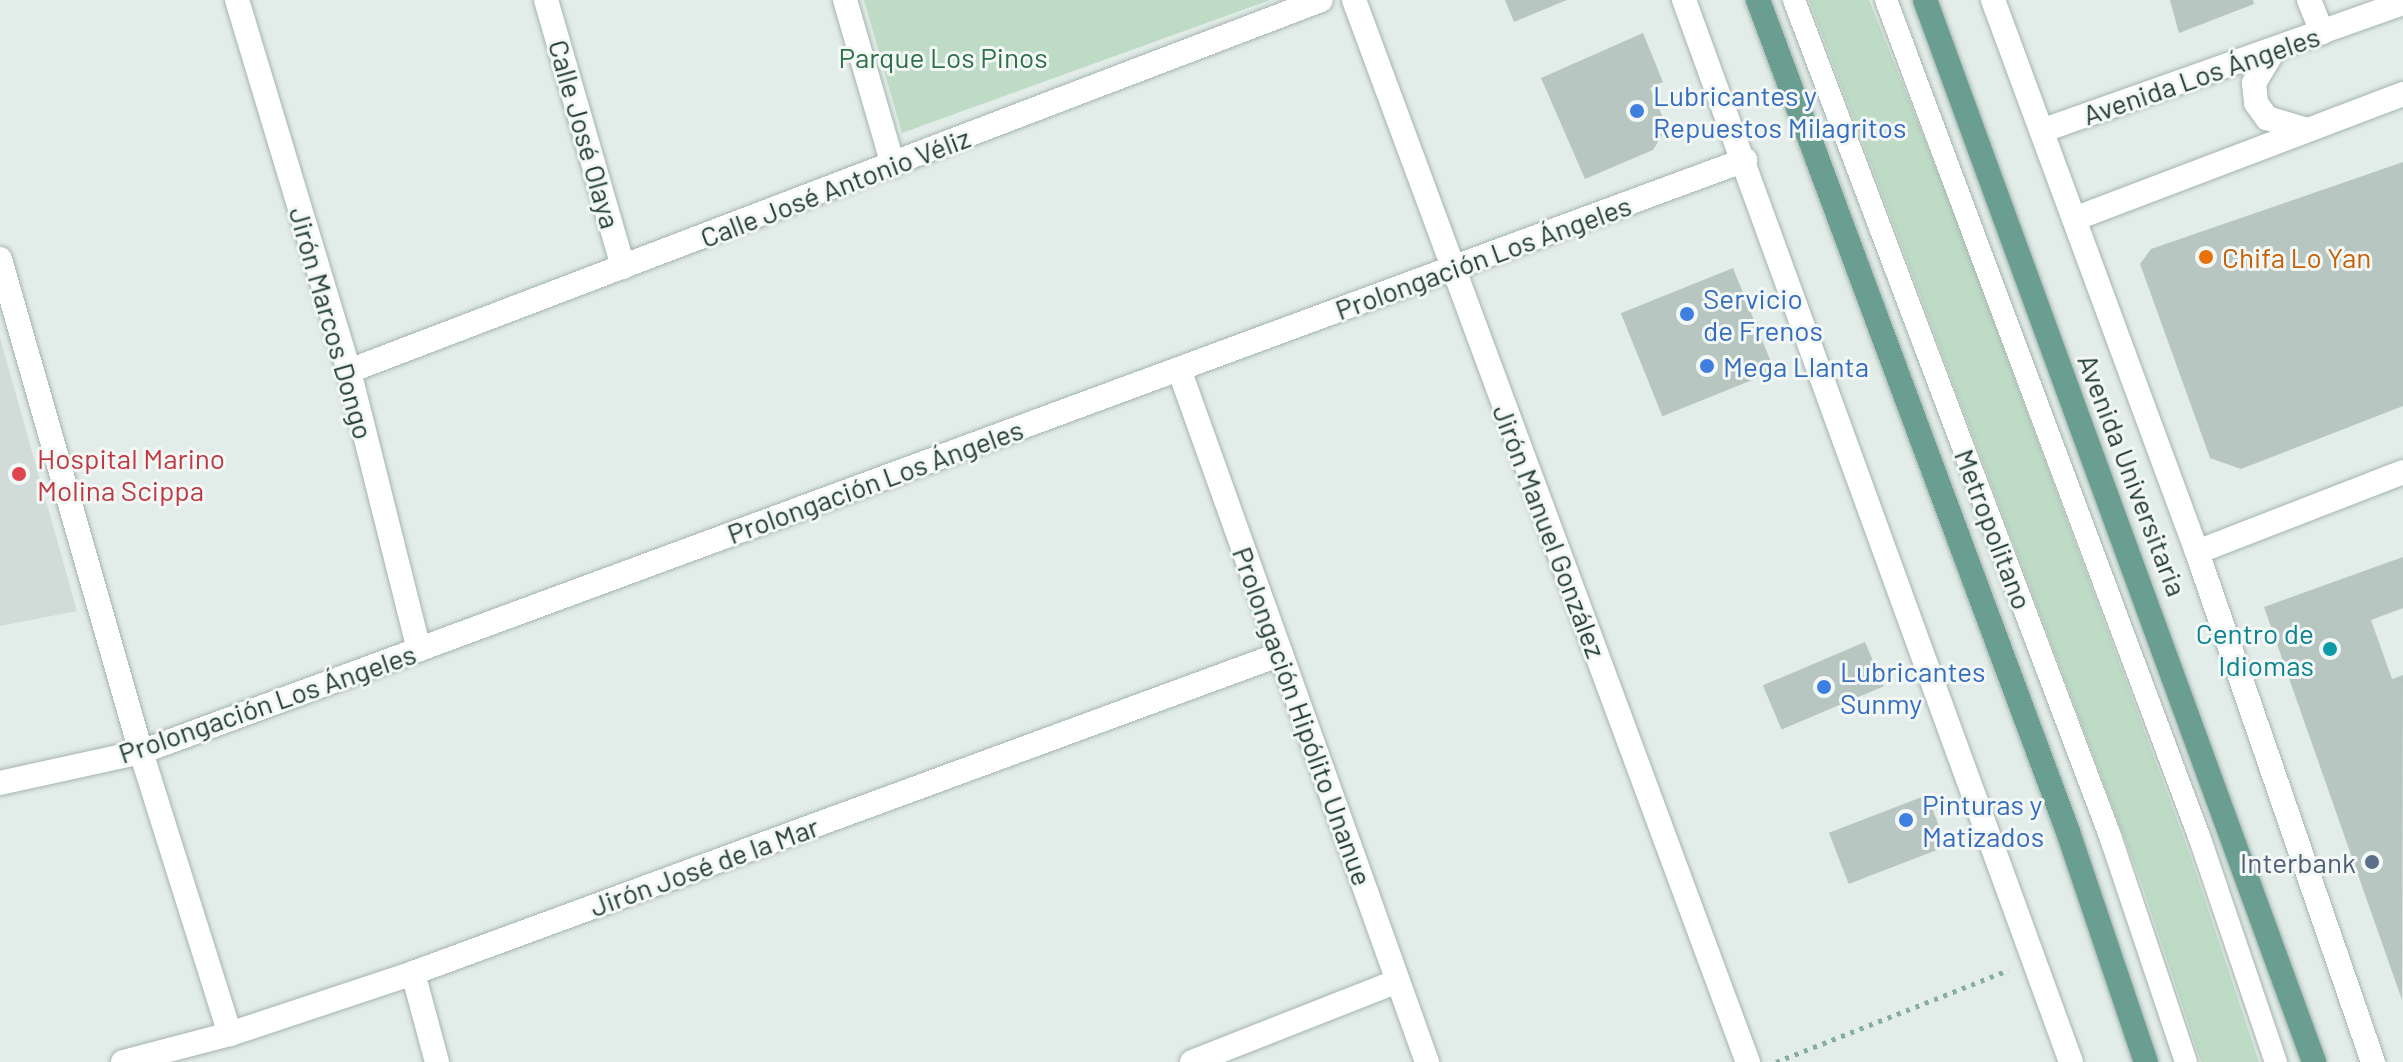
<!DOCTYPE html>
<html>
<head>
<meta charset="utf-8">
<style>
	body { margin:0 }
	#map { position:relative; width:2403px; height:1062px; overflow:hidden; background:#e2ece8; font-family:Barlow,sans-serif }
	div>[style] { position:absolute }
	.built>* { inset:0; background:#d1dbd7 }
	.green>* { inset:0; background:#bddbc5 }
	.building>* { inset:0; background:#b8c6c1; transform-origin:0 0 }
	.path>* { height:5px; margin-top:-2.5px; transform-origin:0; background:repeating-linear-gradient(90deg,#85ada1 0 4px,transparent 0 10px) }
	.roads { filter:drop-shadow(0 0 2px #a5b4af) drop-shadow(0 0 2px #a5b4af) }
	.lane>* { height:22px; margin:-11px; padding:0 11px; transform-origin:11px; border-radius:11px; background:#fff }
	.street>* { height:24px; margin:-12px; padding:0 12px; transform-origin:12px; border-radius:12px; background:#fff }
	.secondary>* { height:24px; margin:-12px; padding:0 12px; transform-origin:12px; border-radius:12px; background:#fff }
	.primary>* { height:24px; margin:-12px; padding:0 12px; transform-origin:12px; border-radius:12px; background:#6a9e91 }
	.dots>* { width:22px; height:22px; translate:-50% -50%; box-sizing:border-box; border:4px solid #f3f8f6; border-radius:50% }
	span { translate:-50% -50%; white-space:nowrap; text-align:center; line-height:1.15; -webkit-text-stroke:6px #f3f8f6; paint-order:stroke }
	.park-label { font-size:28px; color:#307049 }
	.street-label { font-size:28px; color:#233c35 }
	.shop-label { font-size:28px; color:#366cbe }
	.left { translate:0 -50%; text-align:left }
	.food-label { font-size:28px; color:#c56008 }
	.health-label { font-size:28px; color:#be3a42 }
	.culture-label { font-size:28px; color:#0d838f }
	.right { translate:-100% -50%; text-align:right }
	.service-label { font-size:28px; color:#4e5e75 }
</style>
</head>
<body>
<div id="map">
	<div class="built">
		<div style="clip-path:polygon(0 338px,77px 611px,0 626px)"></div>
	</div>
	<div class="green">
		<div style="clip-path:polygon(864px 0,1270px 0,902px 133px)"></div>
		<div style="clip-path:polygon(1809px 0,1869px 0,1949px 200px,2190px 855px,2259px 1062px,2201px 1062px,2141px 882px)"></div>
	</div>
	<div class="building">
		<div style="clip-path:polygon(1505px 0,1567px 0,1514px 22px)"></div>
		<div style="clip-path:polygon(2170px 0,2253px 0,2254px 4px,2179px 33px)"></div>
		<div style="clip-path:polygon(1643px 33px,1663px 82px,1650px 88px,1667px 127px,1653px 150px,1585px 179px,1541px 78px)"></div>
		<div style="clip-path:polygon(2403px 162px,2403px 406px,2241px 469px,2210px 458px,2140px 264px,2151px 249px)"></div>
		<div style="left:1733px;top:268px;width:111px;height:121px;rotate:68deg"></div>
		<div style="clip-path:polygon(2403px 557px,2403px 608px,2371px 620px,2392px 679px,2403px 675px,2402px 1000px,2264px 607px)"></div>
		<div style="left:1865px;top:642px;width:48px;height:111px;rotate:67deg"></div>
		<div style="left:1927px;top:795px;width:55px;height:105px;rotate:69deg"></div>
	</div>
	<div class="path">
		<div style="left:1776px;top:1062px;width:250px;rotate:-21.6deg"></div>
	</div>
	<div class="roads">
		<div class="lane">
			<div style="left:1794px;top:0;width:894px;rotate:69.29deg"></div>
			<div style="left:2110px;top:836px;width:238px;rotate:71.4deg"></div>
			<div style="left:1886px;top:0;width:896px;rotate:69.48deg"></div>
			<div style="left:2200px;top:839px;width:236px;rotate:71.2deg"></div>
		</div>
		<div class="street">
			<div style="left:237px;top:0;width:388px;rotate:73.2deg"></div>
			<div style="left:349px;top:371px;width:287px;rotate:75.9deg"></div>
			<div style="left:546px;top:0;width:278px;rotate:73.9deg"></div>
			<div style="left:845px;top:0;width:172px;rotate:73.8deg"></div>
			<div style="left:1354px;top:0;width:1133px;rotate:69.65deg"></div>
			<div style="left:2309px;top:0;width:35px;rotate:68deg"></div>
			<div style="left:0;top:259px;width:513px;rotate:74.04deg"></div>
			<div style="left:141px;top:752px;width:296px;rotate:72.5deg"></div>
			<div style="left:1179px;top:369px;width:736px;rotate:70.31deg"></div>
			<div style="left:349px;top:371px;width:1040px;rotate:-20.89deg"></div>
			<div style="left:2197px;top:552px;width:221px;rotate:-21.2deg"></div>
			<div style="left:0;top:783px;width:144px;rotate:-12.4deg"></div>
			<div style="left:141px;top:752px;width:1710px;rotate:-20.26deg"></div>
			<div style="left:413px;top:973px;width:92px;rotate:74.9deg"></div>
			<div style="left:123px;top:1062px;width:111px;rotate:-14.7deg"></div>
			<div style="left:230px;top:1034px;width:193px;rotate:-18.4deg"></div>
			<div style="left:413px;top:973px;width:925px;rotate:-20.18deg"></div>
			<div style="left:1192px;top:1062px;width:221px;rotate:-21.5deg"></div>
		</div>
		<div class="secondary">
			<div style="left:1684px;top:0;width:1130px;rotate:69.98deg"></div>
			<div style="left:1993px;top:0;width:588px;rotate:69.72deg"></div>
			<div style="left:2197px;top:552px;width:540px;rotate:70.96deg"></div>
			<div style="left:2274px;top:50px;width:39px;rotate:121deg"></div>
			<div style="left:2254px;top:83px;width:20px;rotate:84deg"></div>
			<div style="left:2256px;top:103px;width:19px;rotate:54deg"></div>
			<div style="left:2267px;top:118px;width:42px;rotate:16.7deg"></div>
			<div style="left:2044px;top:130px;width:381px;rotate:-19.5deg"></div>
			<div style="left:2074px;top:219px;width:352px;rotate:-20.8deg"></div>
		</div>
		<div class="primary">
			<div style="left:1758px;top:0;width:888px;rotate:69.56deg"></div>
			<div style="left:2068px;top:832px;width:243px;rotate:71.3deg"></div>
			<div style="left:1925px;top:0;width:1131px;rotate:69.88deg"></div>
		</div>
	</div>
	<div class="dots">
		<div style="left:1637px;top:111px;background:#3f7fe0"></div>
		<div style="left:2206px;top:257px;background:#e8710a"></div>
		<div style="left:1687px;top:314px;background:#3f7fe0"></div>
		<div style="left:1707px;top:366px;background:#3f7fe0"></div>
		<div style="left:19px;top:474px;background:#e0444e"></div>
		<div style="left:2330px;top:649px;background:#0f9aa8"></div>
		<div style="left:1824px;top:687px;background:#3f7fe0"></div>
		<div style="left:1906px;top:820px;background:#3f7fe0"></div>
		<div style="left:2372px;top:862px;background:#5c6f8a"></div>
	</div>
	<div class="park-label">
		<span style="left:943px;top:57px">Parque Los Pinos</span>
	</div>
	<div class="street-label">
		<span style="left:2201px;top:75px;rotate:-19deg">Avenida Los Ángeles</span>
		<span style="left:585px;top:134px;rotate:74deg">Calle José Olaya</span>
		<span style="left:835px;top:187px;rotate:-21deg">Calle José Antonio Véliz</span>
		<span style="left:1483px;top:257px;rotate:-20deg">Prolongación Los Ángeles</span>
		<span style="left:332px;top:323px;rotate:74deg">Jirón Marcos Dongo</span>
		<span style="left:2133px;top:475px;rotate:69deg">Avenida Universitaria</span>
		<span style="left:875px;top:481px;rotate:-20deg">Prolongación Los Ángeles</span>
		<span style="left:1994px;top:529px;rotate:69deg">Metropolitano</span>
		<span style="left:1550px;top:531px;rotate:69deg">Jirón Manuel González</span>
		<span style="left:267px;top:703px;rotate:-19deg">Prolongación Los Ángeles</span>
		<span style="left:1303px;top:716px;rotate:70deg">Prolongación Hipólito Unanue</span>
		<span style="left:704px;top:866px;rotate:-20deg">Jirón José de la Mar</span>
	</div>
	<div class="shop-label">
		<span class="left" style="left:1653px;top:111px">Lubricantes y<br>Repuestos Milagritos</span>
		<span class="left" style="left:1703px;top:314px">Servicio<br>de Frenos</span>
		<span class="left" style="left:1723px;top:366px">Mega Llanta</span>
		<span class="left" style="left:1840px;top:687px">Lubricantes<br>Sunmy</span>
		<span class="left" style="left:1922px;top:820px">Pinturas y<br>Matizados</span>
	</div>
	<div class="food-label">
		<span class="left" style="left:2222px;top:257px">Chifa Lo Yan</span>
	</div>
	<div class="health-label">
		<span class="left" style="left:37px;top:474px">Hospital Marino<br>Molina Scippa</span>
	</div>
	<div class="culture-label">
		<span class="right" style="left:2314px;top:649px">Centro de<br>Idiomas</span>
	</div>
	<div class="service-label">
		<span class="right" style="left:2356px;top:862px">Interbank</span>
	</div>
</div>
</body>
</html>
